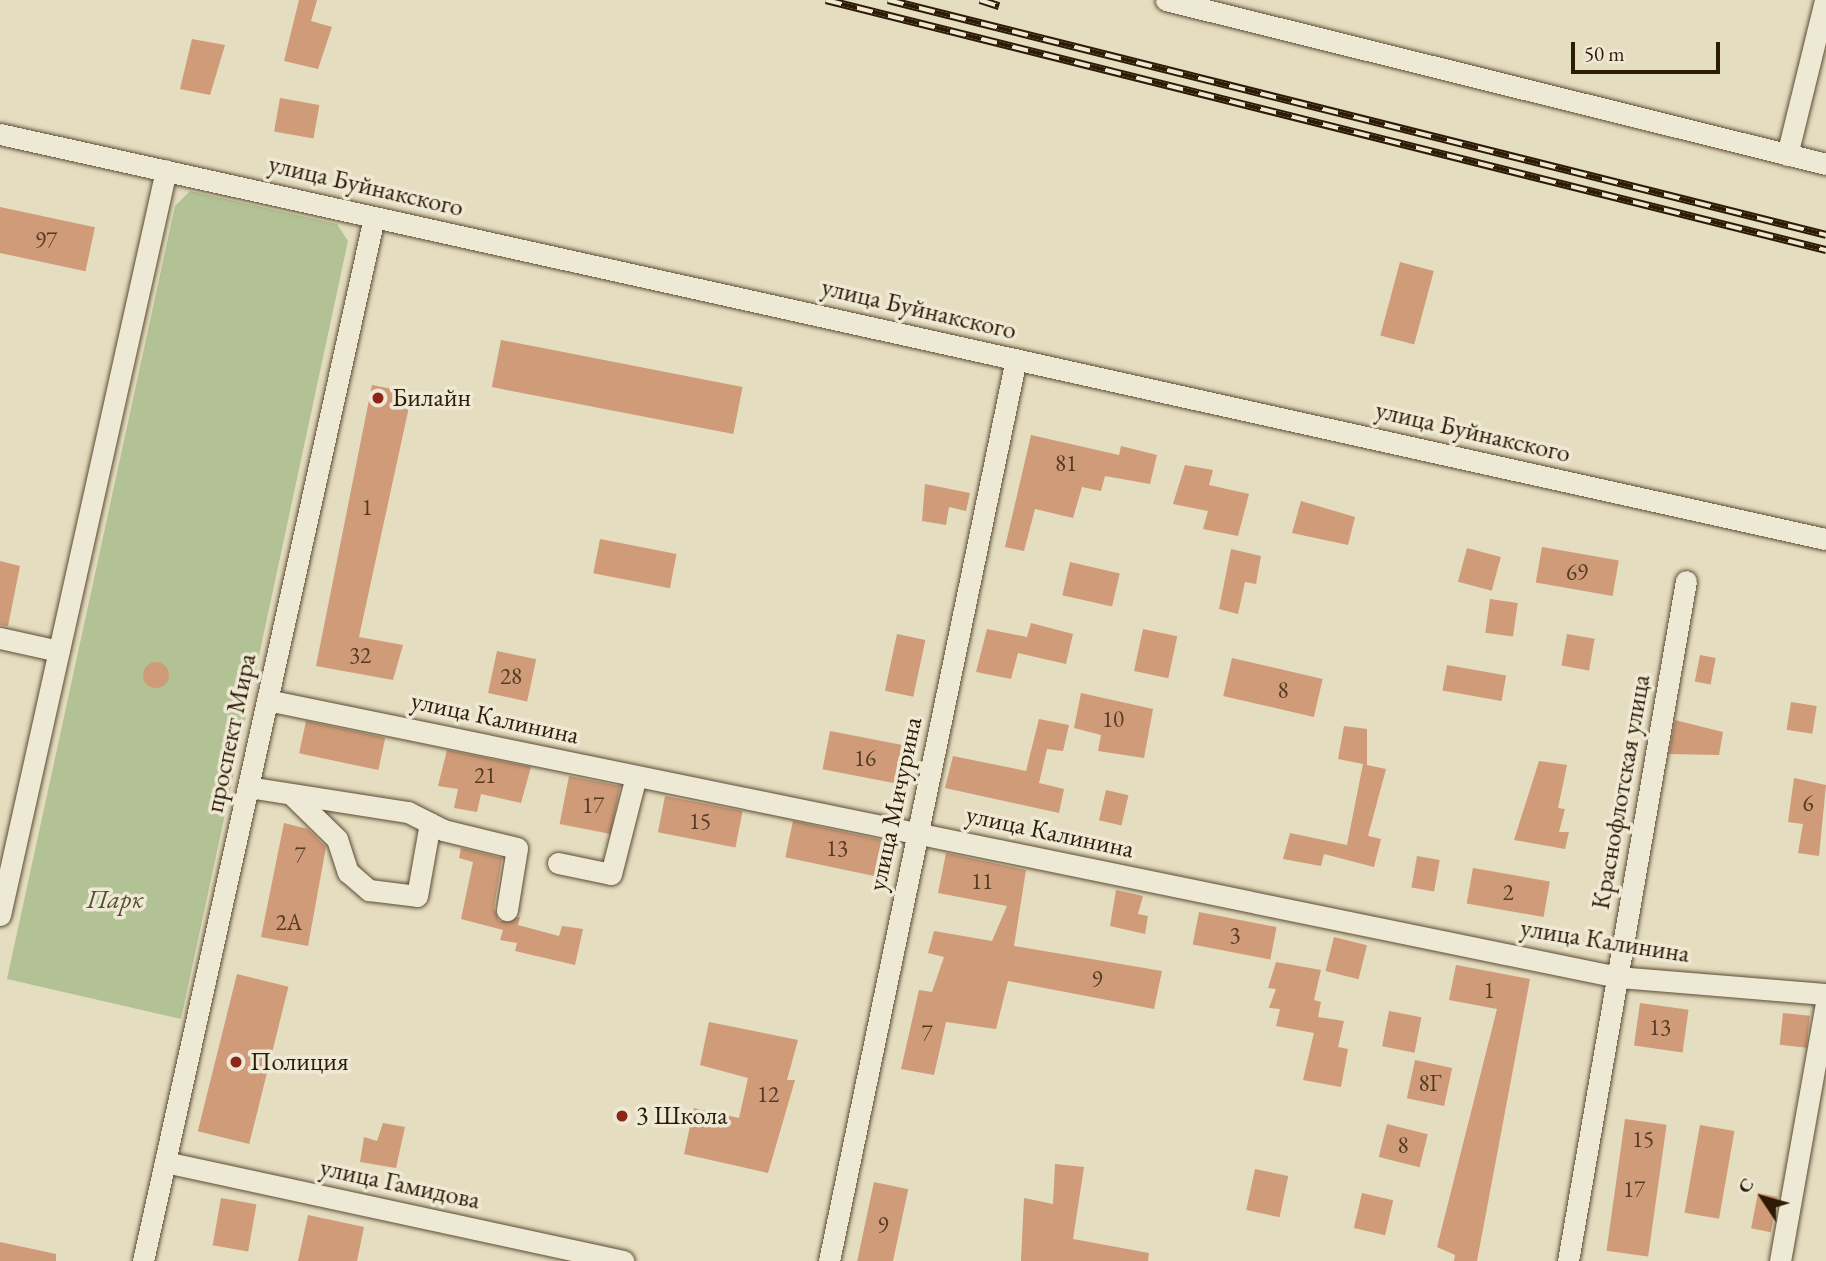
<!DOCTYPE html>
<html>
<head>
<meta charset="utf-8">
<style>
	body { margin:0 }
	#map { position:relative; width:1826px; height:1261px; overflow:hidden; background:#e5ddbf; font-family:"EB Garamond",serif }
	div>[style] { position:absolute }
	.green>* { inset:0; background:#b2c294 }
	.building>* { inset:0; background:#cf9b79; transform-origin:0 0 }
	.round { border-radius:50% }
	.roads { filter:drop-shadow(0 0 2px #5c4c34) drop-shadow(0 0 2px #5c4c34) }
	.minor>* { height:21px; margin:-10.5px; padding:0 10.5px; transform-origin:10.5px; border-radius:10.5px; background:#eee9d5 }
	.rail>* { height:8px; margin-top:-4px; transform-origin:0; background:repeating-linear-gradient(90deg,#eee9d5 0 16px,#2e1b05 0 32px); box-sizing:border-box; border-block:2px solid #2e1b05 }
	.dots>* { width:19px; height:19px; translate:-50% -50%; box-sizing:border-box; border:4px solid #eee9d5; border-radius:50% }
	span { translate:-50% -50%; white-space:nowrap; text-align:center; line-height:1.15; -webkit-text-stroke:7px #eee9d5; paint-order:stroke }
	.number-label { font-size:23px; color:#563b22 }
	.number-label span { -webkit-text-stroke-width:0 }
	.street-label { font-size:26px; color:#2e1b05 }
	.poi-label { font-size:26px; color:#2e1b05 }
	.left { translate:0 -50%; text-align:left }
	.park-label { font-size:26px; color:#564d30; font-style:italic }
	.north { position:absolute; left:1728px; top:1163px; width:70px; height:70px; -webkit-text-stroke:5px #eee9d5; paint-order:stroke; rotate:306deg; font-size:19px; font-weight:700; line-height:28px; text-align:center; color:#2e1b05 }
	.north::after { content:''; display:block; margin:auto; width:24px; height:32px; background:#2e1b05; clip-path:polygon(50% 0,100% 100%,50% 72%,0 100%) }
	.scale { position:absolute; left:1571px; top:42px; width:149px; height:32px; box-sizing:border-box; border:4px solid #2e1b05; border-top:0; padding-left:9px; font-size:21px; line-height:24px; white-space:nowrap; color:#2e1b05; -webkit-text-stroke:5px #eee9d5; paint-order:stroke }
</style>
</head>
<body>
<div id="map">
	<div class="green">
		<div style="clip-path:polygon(190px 191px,337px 224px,348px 241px,181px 1019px,7px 979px,175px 206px)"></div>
	</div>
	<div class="building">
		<div style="clip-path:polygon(299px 0,317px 0,311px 21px,332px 27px,318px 69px,284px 61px)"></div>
		<div style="clip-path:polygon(192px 39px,225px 45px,210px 95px,180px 89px)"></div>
		<div style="left:280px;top:98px;width:40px;height:34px;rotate:10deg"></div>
		<div style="left:0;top:207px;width:97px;height:45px;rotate:12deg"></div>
		<div style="left:1400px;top:262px;width:35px;height:76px;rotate:15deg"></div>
		<div style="left:501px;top:340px;width:246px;height:48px;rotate:11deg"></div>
		<div style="clip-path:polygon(372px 385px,412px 393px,359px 637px,403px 645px,393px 680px,316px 666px)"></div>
		<div style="clip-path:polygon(1031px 435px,1119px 455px,1121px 446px,1157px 455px,1150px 484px,1105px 476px,1101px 491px,1082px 487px,1073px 518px,1035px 509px,1024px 551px,1005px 547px)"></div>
		<div style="clip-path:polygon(1185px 465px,1213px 470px,1209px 485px,1249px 494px,1238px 536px,1203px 529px,1208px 511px,1173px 504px)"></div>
		<div style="clip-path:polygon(925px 484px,970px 493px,966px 511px,949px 507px,946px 525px,922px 521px)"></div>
		<div style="clip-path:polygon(1301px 501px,1355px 517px,1348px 545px,1292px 533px)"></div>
		<div style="left:600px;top:539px;width:78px;height:35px;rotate:11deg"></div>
		<div style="left:1542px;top:547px;width:78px;height:36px;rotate:10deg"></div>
		<div style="left:1467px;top:548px;width:35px;height:35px;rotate:15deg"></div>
		<div style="clip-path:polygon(1231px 549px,1261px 556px,1256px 584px,1245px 582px,1238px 614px,1219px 609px)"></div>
		<div style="clip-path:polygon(0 561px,20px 566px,8px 626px,0 625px)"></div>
		<div style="left:1070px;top:562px;width:51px;height:34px;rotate:13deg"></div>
		<div style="left:1490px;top:599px;width:28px;height:34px;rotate:8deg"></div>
		<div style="clip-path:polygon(1031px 623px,1073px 634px,1066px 664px,1018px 653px,1011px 679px,976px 672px,987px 629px,1027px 637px)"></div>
		<div style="left:1143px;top:629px;width:35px;height:43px;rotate:12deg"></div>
		<div style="left:897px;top:634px;width:29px;height:58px;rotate:12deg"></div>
		<div style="left:1567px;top:634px;width:28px;height:32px;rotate:10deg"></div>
		<div style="left:497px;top:651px;width:40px;height:43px;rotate:12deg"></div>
		<div style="left:1700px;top:655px;width:16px;height:27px;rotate:11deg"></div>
		<div style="left:1232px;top:658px;width:93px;height:39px;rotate:13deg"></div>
		<div class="round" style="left:143px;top:662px;width:26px;height:26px"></div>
		<div style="left:1447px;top:665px;width:60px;height:26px;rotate:10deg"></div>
		<div style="clip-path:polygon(1081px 693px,1153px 709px,1144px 758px,1098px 751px,1101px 735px,1074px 728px)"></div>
		<div style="left:1791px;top:702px;width:26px;height:28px;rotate:9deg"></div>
		<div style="clip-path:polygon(1039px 719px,1069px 725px,1063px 751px,1047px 749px,1039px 783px,1064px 789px,1059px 813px,945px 788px,953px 756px,1026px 771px)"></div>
		<div style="clip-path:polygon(1675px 720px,1723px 732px,1719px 755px,1669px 754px)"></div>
		<div style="left:306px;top:721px;width:81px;height:33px;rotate:12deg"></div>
		<div style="clip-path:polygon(1344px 726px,1367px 729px,1367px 765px,1386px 769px,1368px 836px,1381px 839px,1374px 867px,1324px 854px,1321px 866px,1283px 859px,1290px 833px,1347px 845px,1363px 764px,1338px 759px)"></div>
		<div style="left:830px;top:731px;width:79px;height:39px;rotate:11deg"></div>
		<div style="clip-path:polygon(447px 750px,531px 767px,521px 803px,481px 794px,477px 812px,454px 808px,458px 789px,438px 786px)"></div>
		<div style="clip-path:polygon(1539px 761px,1567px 765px,1558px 808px,1565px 809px,1559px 832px,1569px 832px,1565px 849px,1514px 840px)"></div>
		<div style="left:569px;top:776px;width:52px;height:49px;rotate:11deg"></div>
		<div style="clip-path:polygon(1794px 778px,1826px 785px,1819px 856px,1798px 853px,1803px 824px,1788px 822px)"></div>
		<div style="left:1106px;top:790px;width:23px;height:31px;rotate:13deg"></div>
		<div style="left:665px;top:796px;width:79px;height:37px;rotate:11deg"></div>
		<div style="left:793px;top:821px;width:98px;height:37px;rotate:12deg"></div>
		<div style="clip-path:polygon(284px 823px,308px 829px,326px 847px,308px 946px,261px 937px)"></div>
		<div style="clip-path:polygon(461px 848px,502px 858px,494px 908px,499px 921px,520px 917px,518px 925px,559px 936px,562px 926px,583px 929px,575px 965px,515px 951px,517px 943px,500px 940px,503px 930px,461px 919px,473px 862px,459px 858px)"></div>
		<div style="clip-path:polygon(946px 853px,1026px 870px,1014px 946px,1162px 971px,1154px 1009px,1008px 981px,996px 1029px,946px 1022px,934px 1075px,901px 1069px,919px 990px,932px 992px,944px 957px,928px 953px,934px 931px,992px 941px,1007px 906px,938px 893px)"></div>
		<div style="left:1417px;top:856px;width:23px;height:32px;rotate:10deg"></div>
		<div style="left:1473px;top:868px;width:78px;height:36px;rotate:10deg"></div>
		<div style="clip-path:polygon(1116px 890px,1143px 896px,1138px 914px,1148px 916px,1145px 934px,1110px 926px)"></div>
		<div style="left:1199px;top:912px;width:79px;height:33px;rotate:11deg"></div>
		<div style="left:1334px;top:937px;width:34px;height:35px;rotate:14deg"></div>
		<div style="clip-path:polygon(1276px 962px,1321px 970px,1314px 1000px,1321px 1002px,1318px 1017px,1344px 1021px,1338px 1047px,1348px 1049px,1341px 1087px,1303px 1080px,1314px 1033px,1276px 1026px,1280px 1009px,1269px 1008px,1276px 989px,1268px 988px)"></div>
		<div style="clip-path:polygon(1456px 965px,1530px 979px,1477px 1261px,1454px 1261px,1455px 1255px,1437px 1247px,1497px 1009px,1449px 1000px)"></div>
		<div style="left:237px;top:974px;width:53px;height:162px;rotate:14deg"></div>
		<div style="left:1640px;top:1003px;width:49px;height:43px;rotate:8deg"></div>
		<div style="left:1389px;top:1011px;width:33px;height:36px;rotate:11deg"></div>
		<div style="left:1783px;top:1013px;width:27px;height:32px;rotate:6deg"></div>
		<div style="clip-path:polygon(709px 1022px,798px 1040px,787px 1080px,795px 1080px,768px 1173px,684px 1154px,694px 1108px,739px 1118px,748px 1078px,700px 1065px)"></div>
		<div style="left:1415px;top:1060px;width:38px;height:39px;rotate:12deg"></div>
		<div style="left:1625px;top:1119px;width:42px;height:133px;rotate:8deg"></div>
		<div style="clip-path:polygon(383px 1123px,405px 1127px,396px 1168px,360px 1162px,364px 1137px,377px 1141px)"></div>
		<div style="left:1387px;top:1124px;width:42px;height:34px;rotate:14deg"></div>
		<div style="left:1700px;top:1125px;width:35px;height:89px;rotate:10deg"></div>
		<div style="clip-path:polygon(1055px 1164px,1084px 1167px,1073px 1239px,1149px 1253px,1148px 1261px,1021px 1261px,1024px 1198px,1053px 1204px)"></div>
		<div style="left:1255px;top:1169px;width:34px;height:42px;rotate:12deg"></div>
		<div style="left:874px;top:1182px;width:35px;height:81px;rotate:12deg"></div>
		<div style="left:1362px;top:1193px;width:32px;height:36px;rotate:13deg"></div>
		<div style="left:1758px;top:1193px;width:20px;height:36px;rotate:11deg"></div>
		<div style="left:221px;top:1198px;width:36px;height:48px;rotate:10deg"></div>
		<div style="clip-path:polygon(308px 1215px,364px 1227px,357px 1261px,298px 1261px)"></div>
		<div style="clip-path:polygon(0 1242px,56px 1254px,56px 1261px,0 1261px)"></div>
	</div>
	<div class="roads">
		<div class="minor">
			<div style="left:1166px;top:0;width:680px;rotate:13.95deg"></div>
			<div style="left:0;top:134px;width:1870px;rotate:12.51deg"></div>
			<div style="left:1787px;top:155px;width:160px;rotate:-76.2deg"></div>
			<div style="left:0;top:638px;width:60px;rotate:12.4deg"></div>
			<div style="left:267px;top:700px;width:1379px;rotate:11.59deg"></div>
			<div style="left:1618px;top:977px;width:209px;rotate:4.7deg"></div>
			<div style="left:248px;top:787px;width:162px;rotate:8.9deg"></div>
			<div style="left:408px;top:812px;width:39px;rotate:27deg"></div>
			<div style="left:443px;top:830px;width:76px;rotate:13.7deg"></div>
			<div style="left:517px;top:848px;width:63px;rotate:99.2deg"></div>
			<div style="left:292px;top:795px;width:63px;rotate:44.4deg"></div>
			<div style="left:337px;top:839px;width:35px;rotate:72deg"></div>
			<div style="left:348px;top:872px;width:28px;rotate:41deg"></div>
			<div style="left:369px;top:890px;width:48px;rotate:7.1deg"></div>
			<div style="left:417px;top:896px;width:74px;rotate:-79.9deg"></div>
			<div style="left:558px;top:863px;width:54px;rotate:11.7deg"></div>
			<div style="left:611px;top:874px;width:101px;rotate:-75.7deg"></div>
			<div style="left:0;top:915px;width:763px;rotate:-77.44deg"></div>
			<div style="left:165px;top:1162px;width:469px;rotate:12.2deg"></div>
			<div style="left:143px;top:1261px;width:1069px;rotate:-77.52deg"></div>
			<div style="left:829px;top:1261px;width:921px;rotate:-78.29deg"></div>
			<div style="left:1568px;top:1261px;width:690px;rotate:-80.16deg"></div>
			<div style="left:1780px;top:1261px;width:263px;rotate:-79.9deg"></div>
		</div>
	</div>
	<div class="rail">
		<div style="left:826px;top:0;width:1031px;rotate:14.04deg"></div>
		<div style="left:888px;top:0;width:967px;rotate:14.06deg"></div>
		<div style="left:980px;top:0;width:20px;rotate:18deg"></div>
	</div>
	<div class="dots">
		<div style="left:378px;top:398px;background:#8f2418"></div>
		<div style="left:236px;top:1062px;background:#8f2418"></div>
		<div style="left:622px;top:1116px;background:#8f2418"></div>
	</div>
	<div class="number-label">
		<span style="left:46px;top:240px">97</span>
		<span style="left:1066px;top:463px">81</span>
		<span style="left:367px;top:507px">1</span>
		<span style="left:1577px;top:572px">69</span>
		<span style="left:360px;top:655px">32</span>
		<span style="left:511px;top:676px">28</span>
		<span style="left:1283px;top:690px">8</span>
		<span style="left:1113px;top:719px">10</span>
		<span style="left:865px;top:758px">16</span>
		<span style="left:485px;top:775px">21</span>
		<span style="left:1808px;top:803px">6</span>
		<span style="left:593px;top:805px">17</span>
		<span style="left:700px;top:821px">15</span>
		<span style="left:837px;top:848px">13</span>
		<span style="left:300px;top:855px">7</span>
		<span style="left:982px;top:881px">11</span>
		<span style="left:1508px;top:892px">2</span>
		<span style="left:289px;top:922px">2А</span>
		<span style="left:1235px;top:935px">3</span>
		<span style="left:1097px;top:979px">9</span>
		<span style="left:1489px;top:990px">1</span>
		<span style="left:1660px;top:1027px">13</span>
		<span style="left:927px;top:1033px">7</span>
		<span style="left:1430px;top:1083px">8Г</span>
		<span style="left:768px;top:1094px">12</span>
		<span style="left:1643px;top:1139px">15</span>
		<span style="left:1403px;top:1145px">8</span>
		<span style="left:1634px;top:1189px">17</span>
		<span style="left:883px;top:1225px">9</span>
	</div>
	<div class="street-label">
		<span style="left:366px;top:186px;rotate:13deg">улица Буйнакского</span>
		<span style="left:919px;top:309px;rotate:13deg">улица Буйнакского</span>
		<span style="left:1473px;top:432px;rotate:13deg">улица Буйнакского</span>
		<span style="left:495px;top:718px;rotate:12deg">улица Калинина</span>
		<span style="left:231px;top:733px;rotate:-78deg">проспект Мира</span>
		<span style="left:1621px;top:792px;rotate:-80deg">Краснофлотская улица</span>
		<span style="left:895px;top:804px;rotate:-78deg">улица Мичурина</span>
		<span style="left:1050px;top:832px;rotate:12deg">улица Калинина</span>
		<span style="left:1605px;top:941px;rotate:9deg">улица Калинина</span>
		<span style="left:400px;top:1184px;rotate:12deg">улица Гамидова</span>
	</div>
	<div class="poi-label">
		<span class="left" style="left:392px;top:398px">Билайн</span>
		<span class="left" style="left:250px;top:1062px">Полиция</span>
		<span class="left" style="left:636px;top:1116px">3 Школа</span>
	</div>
	<div class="park-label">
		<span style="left:115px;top:900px">Парк</span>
	</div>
	<div class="north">С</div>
	<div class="scale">50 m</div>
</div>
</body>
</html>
